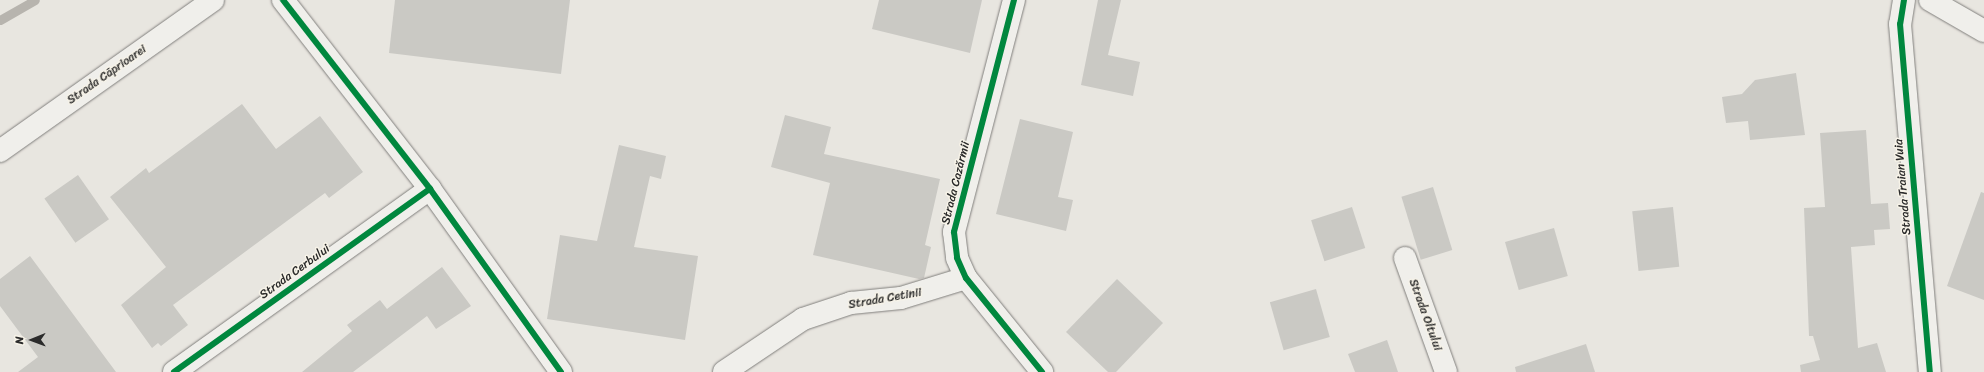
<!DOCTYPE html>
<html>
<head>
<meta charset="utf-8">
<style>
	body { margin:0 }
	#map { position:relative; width:1984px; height:372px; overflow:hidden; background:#e8e6e0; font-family:Sriracha,sans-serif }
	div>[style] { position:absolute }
	.stream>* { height:9px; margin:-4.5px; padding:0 4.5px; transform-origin:4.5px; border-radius:4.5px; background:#b7b4ae }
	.building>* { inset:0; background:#cac9c4; transform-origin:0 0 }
	.roads { filter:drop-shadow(0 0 1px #807f7c) drop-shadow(0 0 1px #807f7c) }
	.street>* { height:22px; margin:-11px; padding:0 11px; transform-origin:11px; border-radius:11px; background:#f0efeb }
	.cycleway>* { height:6px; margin:-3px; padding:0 3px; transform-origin:3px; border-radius:3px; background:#00873e }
	span { translate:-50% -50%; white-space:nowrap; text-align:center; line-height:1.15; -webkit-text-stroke:3px #f7f3e8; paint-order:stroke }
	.street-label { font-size:12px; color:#2b2b2b }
	.north { position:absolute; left:12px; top:320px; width:40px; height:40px; -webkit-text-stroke:3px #f7f3e8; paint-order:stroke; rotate:269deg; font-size:11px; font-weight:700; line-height:16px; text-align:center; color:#2b2b2b }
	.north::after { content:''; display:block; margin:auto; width:14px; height:18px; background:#2b2b2b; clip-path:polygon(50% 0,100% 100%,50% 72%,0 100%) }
</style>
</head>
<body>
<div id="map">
	<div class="stream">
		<div style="left:0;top:20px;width:40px;rotate:-29.7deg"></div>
	</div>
	<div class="building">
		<div style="clip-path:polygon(395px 0,570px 0,561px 74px,389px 53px)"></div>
		<div style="clip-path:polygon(879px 0,982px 0,970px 53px,872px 29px)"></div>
		<div style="clip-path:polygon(1098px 0,1121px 0,1108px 55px,1140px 62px,1133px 96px,1081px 85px)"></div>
		<div style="clip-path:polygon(1796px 73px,1805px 135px,1750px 140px,1748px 121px,1726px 123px,1722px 97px,1742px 94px,1755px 80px)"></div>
		<div style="clip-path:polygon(242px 104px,276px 149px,320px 116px,363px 172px,329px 198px,325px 193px,173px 305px,188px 325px,161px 346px,158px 343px,152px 348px,121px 305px,166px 267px,110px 197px,146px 168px,149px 173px)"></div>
		<div style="clip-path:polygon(785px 115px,831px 127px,824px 154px,940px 179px,925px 245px,931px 247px,924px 278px,919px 279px,813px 255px,830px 183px,771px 167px)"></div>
		<div style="clip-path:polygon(1020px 119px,1073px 132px,1058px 197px,1073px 200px,1066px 231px,996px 214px)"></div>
		<div style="clip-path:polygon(1866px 130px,1871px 204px,1888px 203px,1890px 229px,1874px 230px,1875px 245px,1851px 247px,1858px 348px,1877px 343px,1886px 372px,1801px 372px,1800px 365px,1820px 360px,1813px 336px,1809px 336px,1804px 208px,1825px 207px,1820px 133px)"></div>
		<div style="clip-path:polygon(619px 145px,666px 156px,661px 179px,650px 176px,634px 247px,698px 256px,685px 340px,547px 319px,560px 235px,597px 241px)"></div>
		<div style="left:78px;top:175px;width:54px;height:41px;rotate:55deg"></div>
		<div style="left:1433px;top:187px;width:66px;height:33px;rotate:73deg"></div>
		<div style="clip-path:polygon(1981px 192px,1984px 193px,1984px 300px,1947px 286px)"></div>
		<div style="left:1352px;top:207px;width:43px;height:43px;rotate:72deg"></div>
		<div style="left:1673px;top:207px;width:60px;height:41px;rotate:84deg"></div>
		<div style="left:1554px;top:228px;width:50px;height:51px;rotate:74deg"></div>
		<div style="clip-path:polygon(30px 256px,116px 372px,18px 372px,38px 357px,0 306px,0 279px)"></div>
		<div style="clip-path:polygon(442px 267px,471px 306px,436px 329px,427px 316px,353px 372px,302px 372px,352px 331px,347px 325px,380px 300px,387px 309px)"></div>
		<div style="clip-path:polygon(1117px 279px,1163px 323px,1116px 372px,1108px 372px,1066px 332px)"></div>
		<div style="left:1316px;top:289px;width:50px;height:48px;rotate:74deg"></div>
		<div style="clip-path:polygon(1387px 340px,1398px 372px,1355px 372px,1348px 354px)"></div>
		<div style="clip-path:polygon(1586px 344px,1595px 372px,1516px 372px,1515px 367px)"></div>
	</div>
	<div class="roads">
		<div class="street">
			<div style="left:283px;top:0;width:239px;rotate:52.1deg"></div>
			<div style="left:430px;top:189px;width:225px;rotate:54.4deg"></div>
			<div style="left:1014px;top:0;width:240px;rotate:104.5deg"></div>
			<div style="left:954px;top:232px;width:26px;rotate:83deg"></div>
			<div style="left:957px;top:258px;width:22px;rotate:66deg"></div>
			<div style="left:966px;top:278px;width:121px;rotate:51deg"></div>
			<div style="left:1904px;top:0;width:24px;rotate:99deg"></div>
			<div style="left:1900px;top:24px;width:349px;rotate:85.1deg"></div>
			<div style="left:1930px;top:0;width:62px;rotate:29.9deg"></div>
			<div style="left:0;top:151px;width:261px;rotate:-35.3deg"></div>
			<div style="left:1405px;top:258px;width:121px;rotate:70.2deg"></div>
			<div style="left:174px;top:372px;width:315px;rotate:-35.6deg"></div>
			<div style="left:724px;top:372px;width:95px;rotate:-33.9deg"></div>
			<div style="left:803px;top:319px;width:51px;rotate:-18.4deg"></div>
			<div style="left:851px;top:303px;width:50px;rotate:-5.7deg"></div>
			<div style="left:901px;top:298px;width:68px;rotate:-17.1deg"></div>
		</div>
	</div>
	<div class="cycleway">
		<div style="left:283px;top:0;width:239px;rotate:52.1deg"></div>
		<div style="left:430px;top:189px;width:225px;rotate:54.4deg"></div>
		<div style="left:1014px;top:0;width:240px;rotate:104.5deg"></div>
		<div style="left:954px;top:232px;width:26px;rotate:83deg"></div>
		<div style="left:957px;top:258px;width:22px;rotate:66deg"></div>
		<div style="left:966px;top:278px;width:121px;rotate:51deg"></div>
		<div style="left:1904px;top:0;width:24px;rotate:99deg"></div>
		<div style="left:1900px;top:24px;width:349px;rotate:85.1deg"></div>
		<div style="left:174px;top:372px;width:315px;rotate:-35.6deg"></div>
	</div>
	<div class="street-label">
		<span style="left:107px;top:75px;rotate:-35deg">Strada Căprioarei</span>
		<span style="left:956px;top:183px;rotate:-76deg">Strada Cazărmii</span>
		<span style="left:1903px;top:187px;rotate:-95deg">Strada Traian Vuia</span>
		<span style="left:295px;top:272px;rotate:-36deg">Strada Cerbului</span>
		<span style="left:885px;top:299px;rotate:-10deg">Strada Cetinii</span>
		<span style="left:1425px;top:315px;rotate:70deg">Strada Oltului</span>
	</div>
	<div class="north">N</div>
</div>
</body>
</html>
